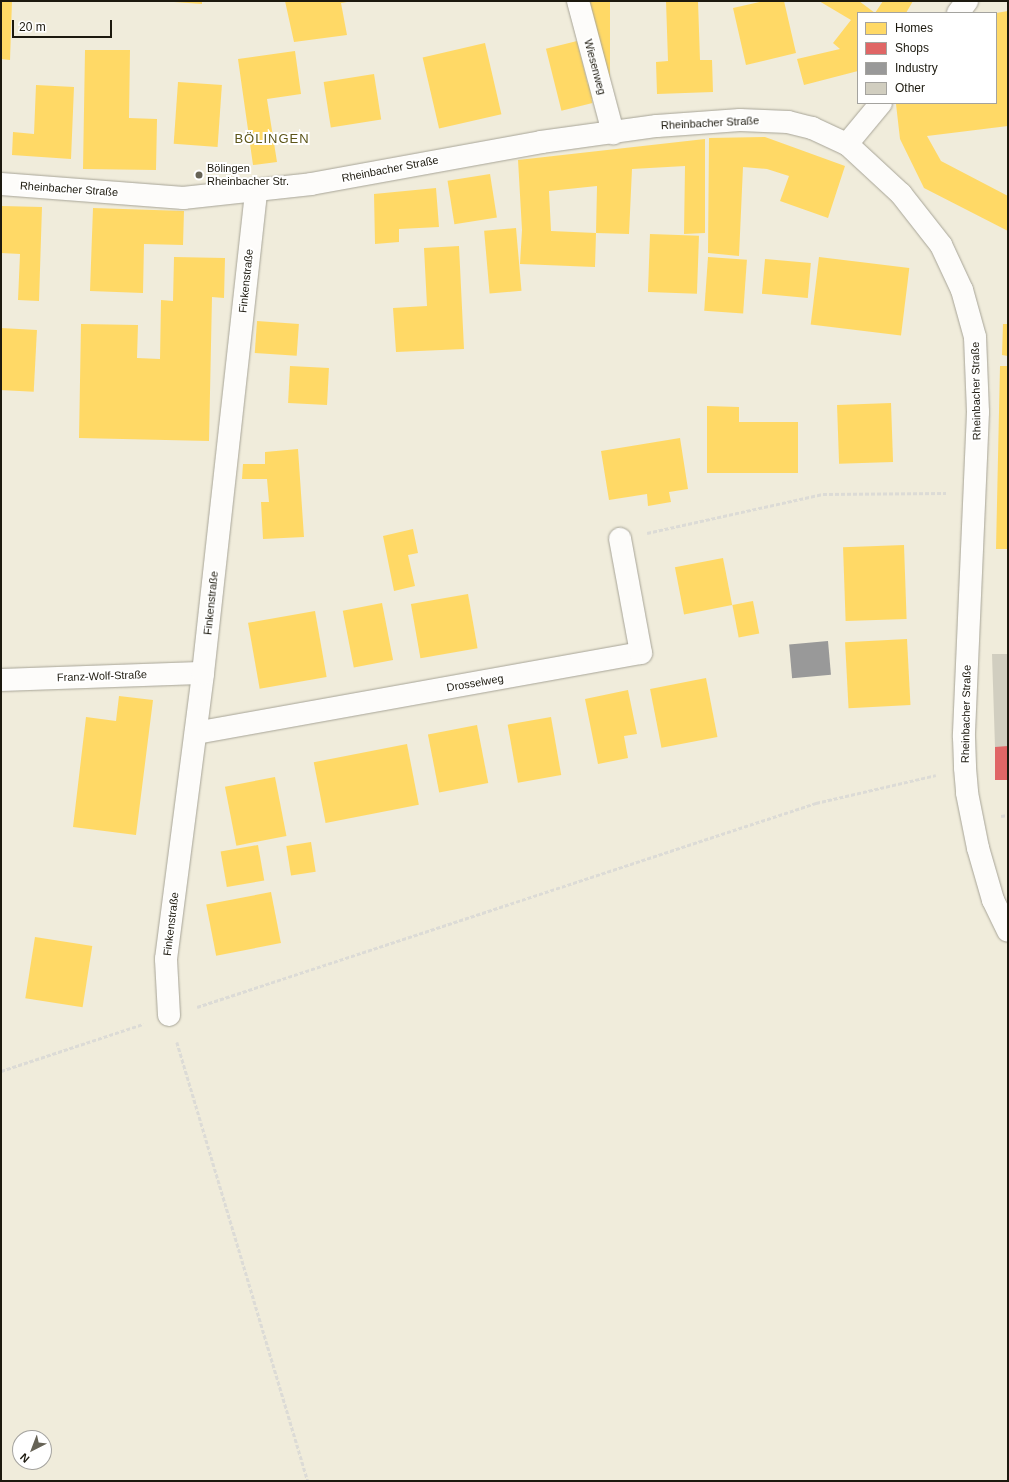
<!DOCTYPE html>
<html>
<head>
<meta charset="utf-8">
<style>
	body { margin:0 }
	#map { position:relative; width:1009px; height:1482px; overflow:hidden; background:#f0ecdb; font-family:Arial,sans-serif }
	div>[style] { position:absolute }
	.homes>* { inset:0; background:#ffd966; transform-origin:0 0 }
	.shops>* { inset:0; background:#e06666; transform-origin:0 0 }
	.industry>* { inset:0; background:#999; transform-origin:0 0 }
	.building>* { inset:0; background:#d1cec0 }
	.path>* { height:2.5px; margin-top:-1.25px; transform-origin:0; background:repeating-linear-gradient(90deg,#dcdbd6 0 4px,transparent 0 6px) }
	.roads { filter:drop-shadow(0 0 1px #a7a497) drop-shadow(0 0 1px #a7a497) }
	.minor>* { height:22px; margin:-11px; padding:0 11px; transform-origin:11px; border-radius:11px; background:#fdfcfa }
	.major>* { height:22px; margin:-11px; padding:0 11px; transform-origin:11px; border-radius:11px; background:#fdfcfa }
	.dots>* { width:11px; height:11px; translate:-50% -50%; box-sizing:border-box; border:2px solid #fff; border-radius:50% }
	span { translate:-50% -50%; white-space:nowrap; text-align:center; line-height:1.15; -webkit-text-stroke:4px #fff; paint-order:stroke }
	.street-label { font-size:11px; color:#1c190e }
	.poi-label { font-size:11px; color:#1c190e }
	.left { translate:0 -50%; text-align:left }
	.quarter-label { font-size:13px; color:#5d561a; letter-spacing:1px }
	.frame { position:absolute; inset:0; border:2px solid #1c190e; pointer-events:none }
	.legend { position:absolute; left:857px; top:12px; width:140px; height:92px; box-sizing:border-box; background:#fff; border:1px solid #a4a39f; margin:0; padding:5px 7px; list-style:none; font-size:12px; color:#1c190e }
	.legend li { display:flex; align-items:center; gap:8px; height:20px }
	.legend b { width:20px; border:1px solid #a4a39f }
	.north { position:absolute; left:12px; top:1430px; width:40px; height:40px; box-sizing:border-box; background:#fff; border:1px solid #a4a39f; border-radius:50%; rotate:222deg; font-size:11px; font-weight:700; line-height:16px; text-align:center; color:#1c190e }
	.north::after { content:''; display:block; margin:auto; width:14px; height:18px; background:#666356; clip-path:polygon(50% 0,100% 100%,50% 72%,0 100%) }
	.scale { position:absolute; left:12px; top:20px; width:100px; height:18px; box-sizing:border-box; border:2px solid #1c190e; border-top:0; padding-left:5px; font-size:12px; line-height:14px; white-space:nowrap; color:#1c190e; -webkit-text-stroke:3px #fff; paint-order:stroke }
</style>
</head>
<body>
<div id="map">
	<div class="homes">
		<div style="clip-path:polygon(1px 1px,12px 1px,10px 60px,1px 59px)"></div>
		<div style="clip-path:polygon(160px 1px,202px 1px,202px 4px)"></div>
		<div style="clip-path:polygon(285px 1px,353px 1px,341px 3px,347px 35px,294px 42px)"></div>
		<div style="left:588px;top:1px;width:22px;height:98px"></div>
		<div style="clip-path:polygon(666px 1px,698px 1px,700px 60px,712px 60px,713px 92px,657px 94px,656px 62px,668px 61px)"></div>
		<div style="clip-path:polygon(764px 1px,784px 1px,796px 53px,746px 65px,733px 8px)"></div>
		<div style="clip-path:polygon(819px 1px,859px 1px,875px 13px,883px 1px,913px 1px,906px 13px,858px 13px,858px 71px,804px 85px,797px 59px,840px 49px,833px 43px,851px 20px)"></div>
		<div style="clip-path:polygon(1008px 11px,1008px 126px,927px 136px,941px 161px,1008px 196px,1008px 231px,924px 188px,900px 139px,896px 104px,996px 103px,996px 13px)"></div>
		<div style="left:577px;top:41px;width:64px;height:32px;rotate:76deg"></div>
		<div style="left:485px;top:43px;width:73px;height:64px;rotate:77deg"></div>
		<div style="clip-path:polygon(85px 50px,130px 50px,129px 118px,157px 119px,156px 170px,83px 169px)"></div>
		<div style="clip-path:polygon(295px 51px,301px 94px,267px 99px,277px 162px,253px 165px,238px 59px)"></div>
		<div style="left:374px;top:74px;width:46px;height:51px;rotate:81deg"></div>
		<div style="left:178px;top:82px;width:44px;height:62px;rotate:4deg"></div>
		<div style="clip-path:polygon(36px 85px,74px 87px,71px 159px,12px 155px,13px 132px,34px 134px)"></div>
		<div style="clip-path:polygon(765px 137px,845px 166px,828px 218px,780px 201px,789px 176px,767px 169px,743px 167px,739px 256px,708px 253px,709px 138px)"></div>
		<div style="clip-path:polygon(705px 139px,705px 233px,684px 234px,685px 166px,632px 169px,629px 234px,596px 233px,597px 186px,549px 191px,551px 231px,596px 233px,595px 267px,520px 264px,522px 230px,518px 160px)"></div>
		<div style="left:490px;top:174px;width:44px;height:43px;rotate:81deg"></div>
		<div style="clip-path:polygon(436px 188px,439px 227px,399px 229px,399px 242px,375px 244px,374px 194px)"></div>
		<div style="clip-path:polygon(1px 206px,42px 207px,39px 301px,18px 300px,20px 254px,1px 253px)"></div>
		<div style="clip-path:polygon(93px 208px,184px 211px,183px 245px,144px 244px,143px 293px,90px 291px)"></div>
		<div style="left:516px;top:228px;width:63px;height:32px;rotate:85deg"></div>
		<div style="left:650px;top:234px;width:49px;height:58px;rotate:2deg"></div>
		<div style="clip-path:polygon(459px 246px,464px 349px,396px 352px,393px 308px,427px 306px,424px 248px)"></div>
		<div style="clip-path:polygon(174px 257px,225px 258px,224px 298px,212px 297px,209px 441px,79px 438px,81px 324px,138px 325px,137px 358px,160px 359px,161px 300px,173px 301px)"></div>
		<div style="left:708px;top:257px;width:39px;height:54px;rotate:4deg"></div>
		<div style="left:819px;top:257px;width:91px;height:68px;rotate:7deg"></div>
		<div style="left:765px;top:259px;width:46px;height:35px;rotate:5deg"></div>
		<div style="left:257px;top:321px;width:42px;height:32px;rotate:4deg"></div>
		<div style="clip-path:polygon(1003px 324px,1008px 324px,1008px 356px,1002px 355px)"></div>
		<div style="left:1px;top:328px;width:36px;height:62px;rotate:3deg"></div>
		<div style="left:290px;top:366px;width:39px;height:37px;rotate:3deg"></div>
		<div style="clip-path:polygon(1000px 366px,1008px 366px,1008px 549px,996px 549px)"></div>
		<div style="left:891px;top:403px;width:59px;height:54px;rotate:88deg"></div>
		<div style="clip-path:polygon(707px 406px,739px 407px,739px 422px,798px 422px,798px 473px,707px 473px)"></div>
		<div style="clip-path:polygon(680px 438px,688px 489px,669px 492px,671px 502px,648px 506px,647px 494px,609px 500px,601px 451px)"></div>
		<div style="clip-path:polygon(298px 449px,304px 537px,263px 539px,261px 502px,269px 502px,267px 479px,242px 479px,243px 464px,265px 464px,265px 452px)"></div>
		<div style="clip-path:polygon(413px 529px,418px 553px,408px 555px,415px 586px,394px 591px,383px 536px)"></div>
		<div style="left:904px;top:545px;width:74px;height:61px;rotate:88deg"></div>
		<div style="left:723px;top:558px;width:48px;height:49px;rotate:79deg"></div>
		<div style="left:468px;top:594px;width:55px;height:58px;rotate:80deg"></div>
		<div style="left:753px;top:601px;width:33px;height:21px;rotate:79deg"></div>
		<div style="left:382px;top:603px;width:58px;height:40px;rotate:79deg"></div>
		<div style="left:315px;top:611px;width:67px;height:68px;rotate:80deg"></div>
		<div style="left:907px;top:639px;width:66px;height:62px;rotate:87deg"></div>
		<div style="left:706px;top:678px;width:60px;height:57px;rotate:79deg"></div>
		<div style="clip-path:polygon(628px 690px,637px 734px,624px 736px,628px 758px,598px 764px,585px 699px)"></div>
		<div style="clip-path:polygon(119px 696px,153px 700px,136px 835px,73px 827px,86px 717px,116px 721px)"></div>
		<div style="left:551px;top:717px;width:59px;height:44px;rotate:80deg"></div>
		<div style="left:477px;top:725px;width:59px;height:50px;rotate:79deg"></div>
		<div style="left:407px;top:744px;width:62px;height:95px;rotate:79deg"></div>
		<div style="left:275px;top:777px;width:60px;height:51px;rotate:79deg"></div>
		<div style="left:311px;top:842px;width:30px;height:25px;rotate:81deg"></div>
		<div style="left:258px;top:845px;width:36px;height:38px;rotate:80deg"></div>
		<div style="left:271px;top:892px;width:52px;height:66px;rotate:79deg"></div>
		<div style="left:35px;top:937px;width:58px;height:62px;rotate:9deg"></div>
	</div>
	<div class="shops">
		<div style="left:1008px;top:746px;width:34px;height:13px;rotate:90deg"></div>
	</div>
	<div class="industry">
		<div style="left:828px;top:641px;width:34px;height:39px;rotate:85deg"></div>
	</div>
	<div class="building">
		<div style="clip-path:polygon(992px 654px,1008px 654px,1008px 746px,995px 747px)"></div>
	</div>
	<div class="path">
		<div style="left:647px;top:533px;width:180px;rotate:-12.5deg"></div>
		<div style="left:823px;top:494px;width:123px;rotate:-0.5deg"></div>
		<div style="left:1001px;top:816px;width:7px;rotate:-8deg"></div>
		<div style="left:197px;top:1007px;width:652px;rotate:-18.24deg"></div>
		<div style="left:816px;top:803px;width:123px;rotate:-13.1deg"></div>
		<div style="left:177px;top:1042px;width:458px;rotate:73.4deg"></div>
		<div style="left:1px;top:1071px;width:150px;rotate:-18.3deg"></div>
	</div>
	<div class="roads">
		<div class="minor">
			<div style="left:578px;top:1px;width:137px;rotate:75.1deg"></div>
			<div style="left:958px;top:13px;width:15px;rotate:-53deg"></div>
			<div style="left:847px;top:144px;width:53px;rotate:-50.3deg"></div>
			<div style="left:1px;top:680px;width:202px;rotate:-2deg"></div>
			<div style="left:196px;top:733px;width:452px;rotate:-10.2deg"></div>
			<div style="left:641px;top:653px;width:116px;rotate:-100.4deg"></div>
			<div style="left:169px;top:1015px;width:56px;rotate:-93.1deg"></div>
			<div style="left:166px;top:959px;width:288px;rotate:-82.6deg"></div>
			<div style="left:203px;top:673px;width:486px;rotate:-83.7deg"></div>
		</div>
		<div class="major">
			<div style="left:1px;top:184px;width:183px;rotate:4.4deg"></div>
			<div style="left:183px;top:198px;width:129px;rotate:-6.2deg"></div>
			<div style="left:311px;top:184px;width:234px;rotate:-10.3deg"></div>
			<div style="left:541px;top:142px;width:117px;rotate:-7.9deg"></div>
			<div style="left:657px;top:126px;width:83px;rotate:-4.1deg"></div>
			<div style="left:740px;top:120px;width:48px;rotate:2.4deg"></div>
			<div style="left:788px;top:122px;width:25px;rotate:14deg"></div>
			<div style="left:812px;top:128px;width:38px;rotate:25deg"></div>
			<div style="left:847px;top:144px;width:74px;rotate:42.8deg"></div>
			<div style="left:901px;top:194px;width:65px;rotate:51.9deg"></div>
			<div style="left:941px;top:245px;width:50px;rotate:65deg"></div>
			<div style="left:962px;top:290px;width:49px;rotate:74.5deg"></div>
			<div style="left:975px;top:337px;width:75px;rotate:87.7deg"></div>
			<div style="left:978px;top:412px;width:325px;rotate:92.5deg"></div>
			<div style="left:964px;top:737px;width:31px;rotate:88deg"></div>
			<div style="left:965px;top:768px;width:25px;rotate:85deg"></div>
			<div style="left:967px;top:793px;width:56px;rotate:78.7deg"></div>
			<div style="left:978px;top:848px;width:54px;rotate:73.9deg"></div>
			<div style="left:993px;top:900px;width:34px;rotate:64deg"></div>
		</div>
	</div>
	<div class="dots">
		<div style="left:199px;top:175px;background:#666356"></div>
	</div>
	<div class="street-label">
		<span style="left:595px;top:67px;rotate:75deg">Wiesenweg</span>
		<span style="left:710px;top:123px;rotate:-3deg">Rheinbacher Straße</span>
		<span style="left:390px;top:169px;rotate:-11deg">Rheinbacher Straße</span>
		<span style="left:69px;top:189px;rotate:4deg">Rheinbacher Straße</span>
		<span style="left:246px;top:281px;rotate:-84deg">Finkenstraße</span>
		<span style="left:976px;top:391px;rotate:-91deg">Rheinbacher Straße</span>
		<span style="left:211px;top:603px;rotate:-84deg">Finkenstraße</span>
		<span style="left:102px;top:676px;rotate:-2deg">Franz-Wolf-Straße</span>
		<span style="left:475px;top:683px;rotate:-10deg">Drosselweg</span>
		<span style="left:966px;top:714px;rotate:-89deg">Rheinbacher Straße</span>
		<span style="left:171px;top:924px;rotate:-83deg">Finkenstraße</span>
	</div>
	<div class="poi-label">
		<span class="left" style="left:207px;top:175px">Bölingen<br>Rheinbacher Str.</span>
	</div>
	<div class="quarter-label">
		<span style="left:272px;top:139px">BÖLINGEN</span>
	</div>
	<div class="frame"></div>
	<ul class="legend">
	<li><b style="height:11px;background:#ffd966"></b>Homes</li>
	<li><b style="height:11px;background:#e06666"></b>Shops</li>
	<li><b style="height:11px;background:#999"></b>Industry</li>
	<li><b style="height:11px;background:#d1cec0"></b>Other</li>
	</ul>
	<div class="north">N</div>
	<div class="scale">20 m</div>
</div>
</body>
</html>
